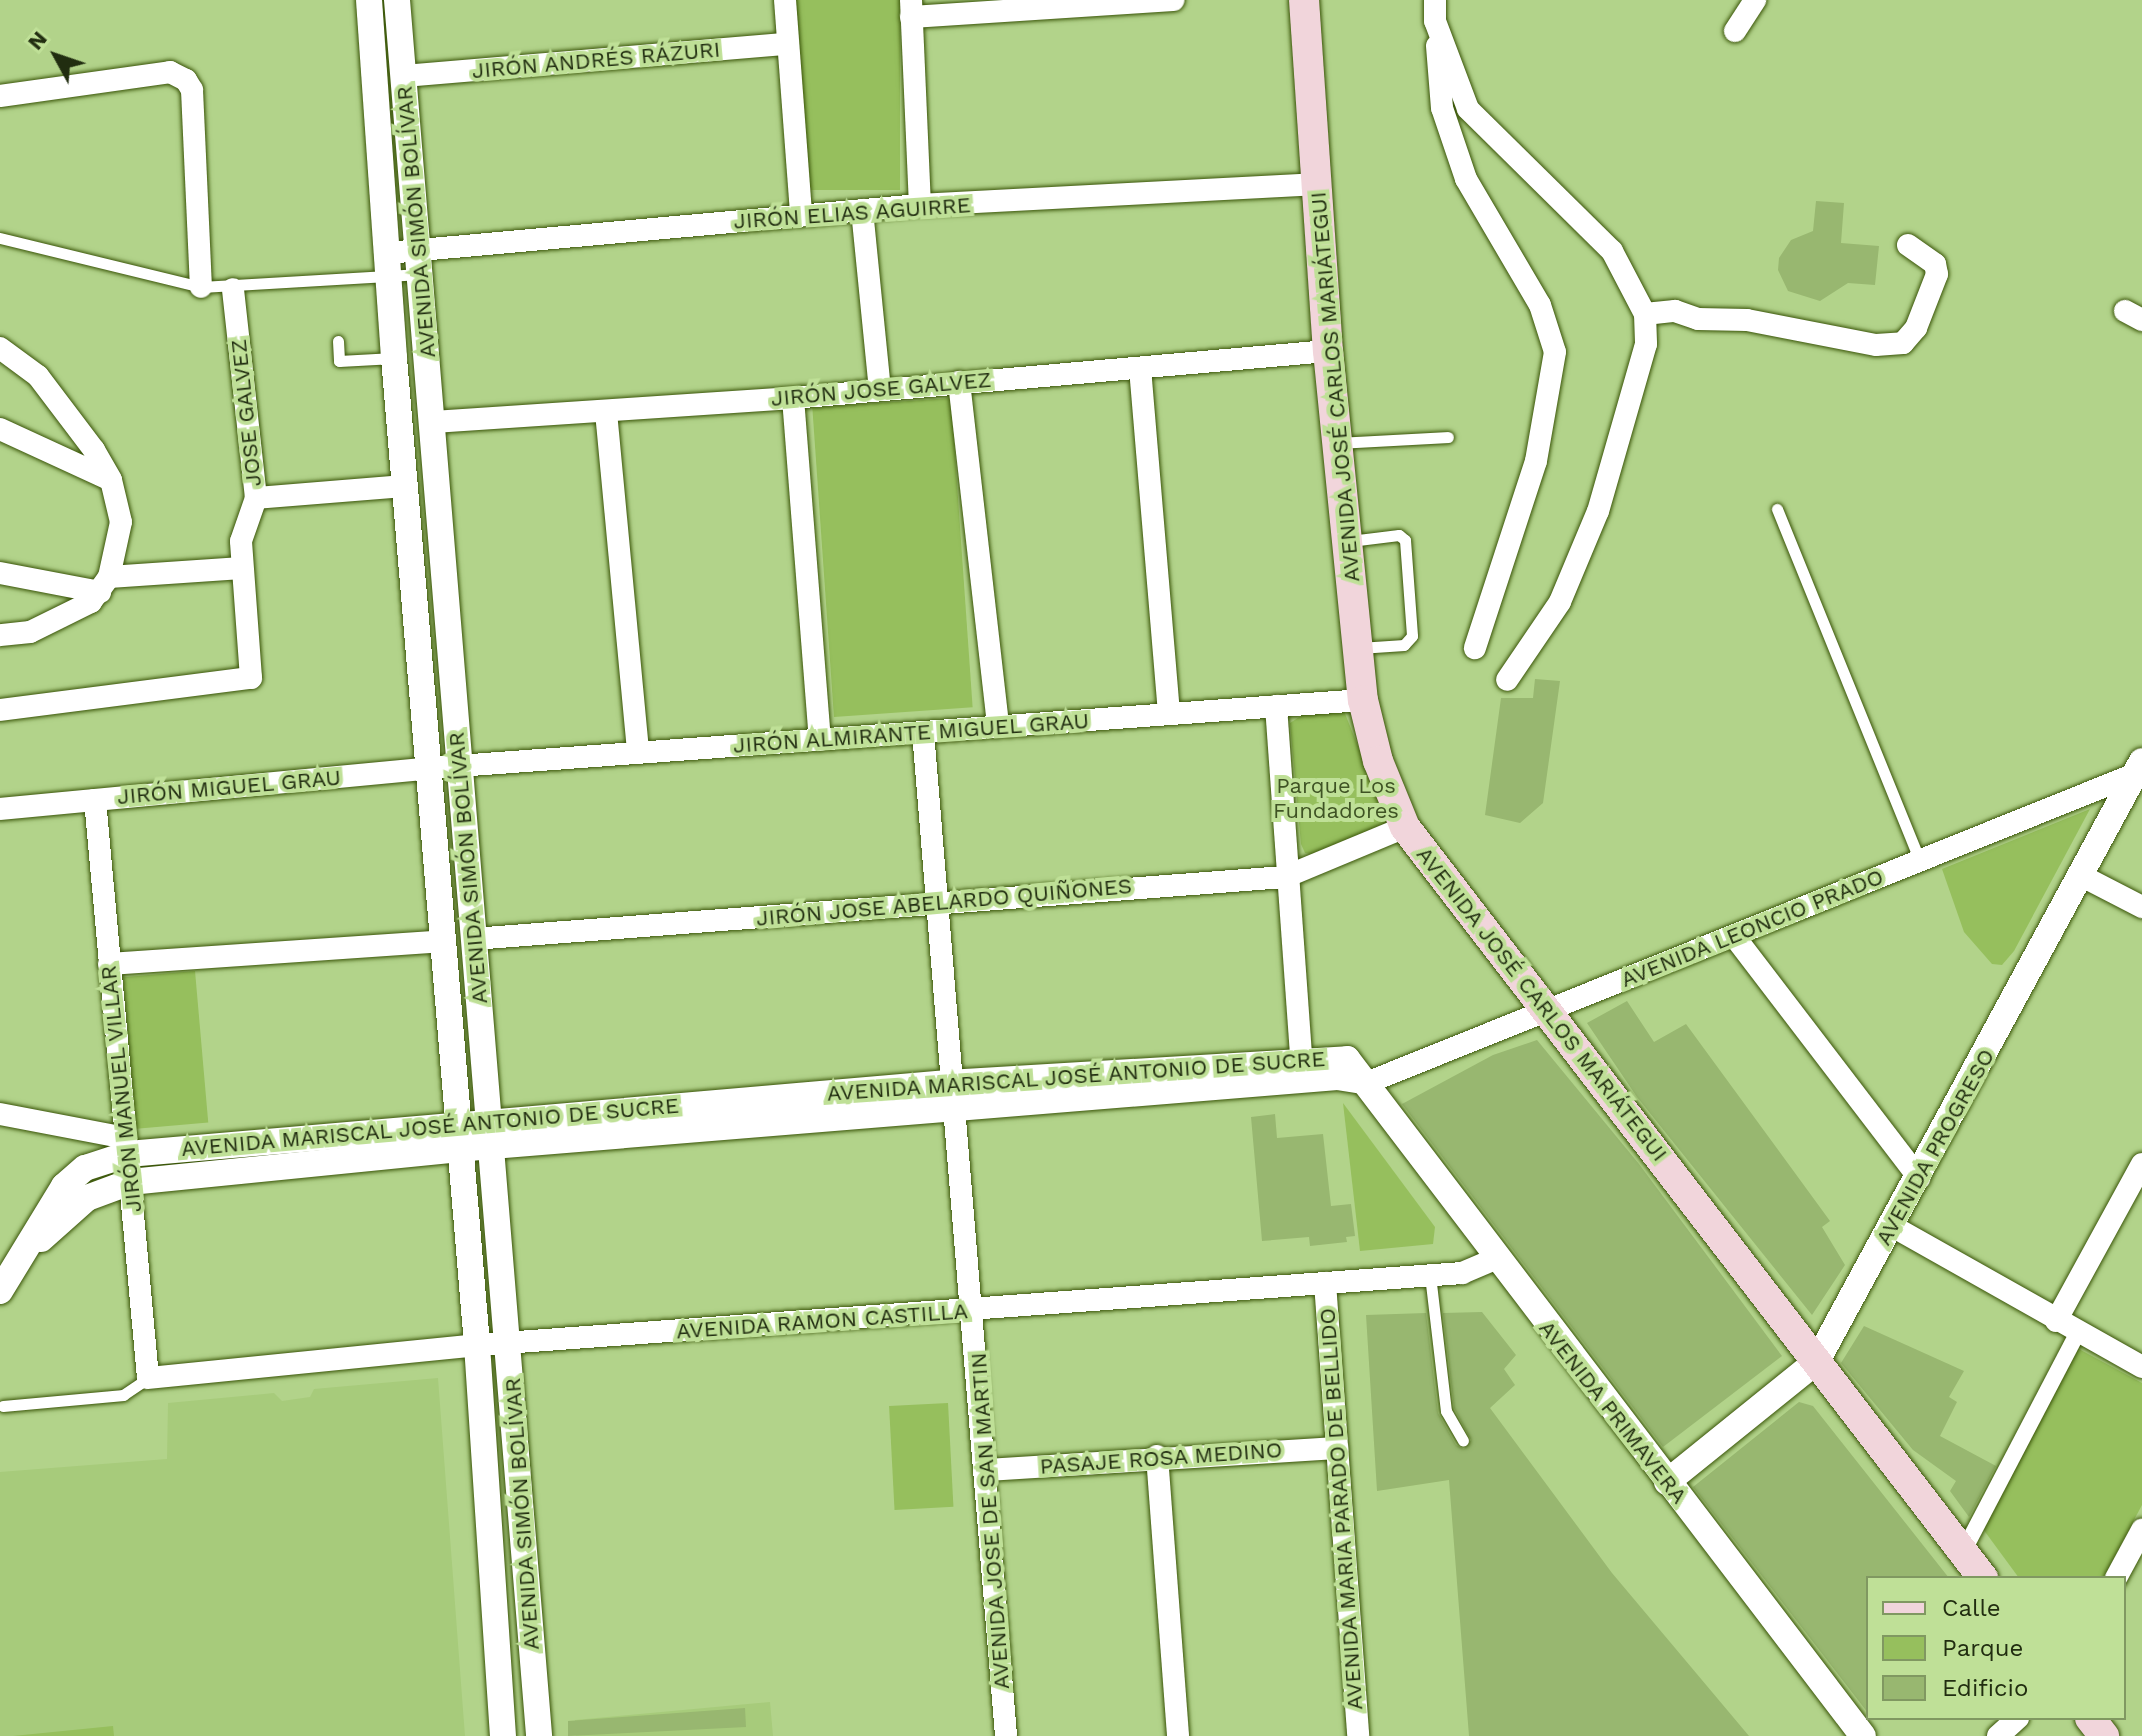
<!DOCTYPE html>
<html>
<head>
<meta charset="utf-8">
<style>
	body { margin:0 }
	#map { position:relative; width:2142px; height:1736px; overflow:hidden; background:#b2d38a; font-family:"Work Sans",sans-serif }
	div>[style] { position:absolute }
	.built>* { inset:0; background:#a7cb7b }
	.green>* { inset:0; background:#96bf5d; transform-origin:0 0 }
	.building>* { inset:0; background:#98b770 }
	.roads { filter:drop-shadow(0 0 2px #3a5508) drop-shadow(0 0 2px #3a5508) }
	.service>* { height:11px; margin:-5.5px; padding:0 5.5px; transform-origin:5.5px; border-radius:5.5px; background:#fff }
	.pedestrian>* { height:16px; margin:-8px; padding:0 8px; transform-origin:8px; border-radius:8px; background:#fff }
	.minor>* { height:22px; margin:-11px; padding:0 11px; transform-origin:11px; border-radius:11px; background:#fff }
	.tertiary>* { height:26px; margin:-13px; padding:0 13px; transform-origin:13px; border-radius:13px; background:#fff }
	.secondary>* { height:30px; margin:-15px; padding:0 15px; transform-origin:15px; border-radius:15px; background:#f1d5db }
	span { translate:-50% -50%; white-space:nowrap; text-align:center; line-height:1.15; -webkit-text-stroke:8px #bfe097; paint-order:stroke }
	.street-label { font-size:22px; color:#212d10 }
	.park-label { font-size:22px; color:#3f5324 }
	.legend { position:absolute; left:1866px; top:1576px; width:260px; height:144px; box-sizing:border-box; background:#bfe097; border:2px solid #809861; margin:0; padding:10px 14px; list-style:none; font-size:24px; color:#212d10 }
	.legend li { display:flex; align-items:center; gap:16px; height:40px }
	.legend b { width:40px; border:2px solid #809861 }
	.north { position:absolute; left:16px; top:16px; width:80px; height:80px; -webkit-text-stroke:6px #bfe097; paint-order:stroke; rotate:310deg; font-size:22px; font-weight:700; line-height:32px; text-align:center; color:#212d10 }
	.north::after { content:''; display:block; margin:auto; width:28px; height:36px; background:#212d10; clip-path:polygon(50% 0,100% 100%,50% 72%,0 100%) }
</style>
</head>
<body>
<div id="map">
	<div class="built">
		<div style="clip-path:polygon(438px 1378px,465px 1736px,0 1736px,0 1472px,167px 1459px,168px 1403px,274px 1393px,282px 1401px,310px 1397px,314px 1389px)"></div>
		<div style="clip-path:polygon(770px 1702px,773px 1736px,576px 1736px,575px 1720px)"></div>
	</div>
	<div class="green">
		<div style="left:796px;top:0;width:104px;height:190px"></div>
		<div style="left:951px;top:398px;width:310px;height:139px;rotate:86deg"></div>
		<div style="clip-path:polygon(1344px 711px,1388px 822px,1316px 855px,1305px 853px,1301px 844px,1290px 723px,1304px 714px)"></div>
		<div style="clip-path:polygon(2090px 809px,2014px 951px,2002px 965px,1992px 964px,1964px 932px,1942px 869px)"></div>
		<div style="left:195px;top:971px;width:152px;height:72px;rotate:85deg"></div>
		<div style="clip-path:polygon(1343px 1103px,1435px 1227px,1433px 1244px,1360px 1251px)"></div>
		<div style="clip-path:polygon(2077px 1348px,2142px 1383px,2142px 1505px,2103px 1578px,2019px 1578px,1983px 1529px)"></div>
		<div style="left:948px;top:1403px;width:104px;height:59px;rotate:87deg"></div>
		<div style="clip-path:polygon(113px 1726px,114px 1736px,13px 1736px)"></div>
	</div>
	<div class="building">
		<div style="clip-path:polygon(1816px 201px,1844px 203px,1841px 243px,1879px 246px,1875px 285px,1848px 283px,1820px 301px,1788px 291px,1778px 270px,1779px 258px,1791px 240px,1813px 231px)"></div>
		<div style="clip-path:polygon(1535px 679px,1560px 681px,1543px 803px,1520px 823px,1485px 815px,1501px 698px,1533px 698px)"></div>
		<div style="clip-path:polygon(1627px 1001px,1654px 1042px,1686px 1024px,1830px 1221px,1822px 1227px,1845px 1265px,1812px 1315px,1637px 1097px,1587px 1023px)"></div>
		<div style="clip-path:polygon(1537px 1040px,1639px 1164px,1782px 1356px,1663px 1447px,1402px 1104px,1493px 1055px)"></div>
		<div style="clip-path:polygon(1275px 1114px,1277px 1138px,1323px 1134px,1331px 1206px,1351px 1204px,1355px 1236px,1346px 1237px,1347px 1242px,1310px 1246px,1309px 1237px,1262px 1241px,1251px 1117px)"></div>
		<div style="clip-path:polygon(1482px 1312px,1516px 1355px,1504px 1369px,1515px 1385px,1490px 1408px,1612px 1573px,1749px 1736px,1469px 1736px,1449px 1480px,1377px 1491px,1366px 1315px,1426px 1313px,1438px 1413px,1456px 1445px,1464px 1449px,1471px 1440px,1454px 1408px,1443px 1313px)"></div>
		<div style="clip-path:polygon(1864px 1326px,1964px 1371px,1949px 1397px,1957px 1402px,1940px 1436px,1996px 1466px,1969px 1517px,1950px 1491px,1956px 1481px,1913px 1450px,1841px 1363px)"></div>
		<div style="clip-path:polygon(1799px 1402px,1813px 1406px,1949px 1578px,1868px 1578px,1868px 1713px,1693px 1487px)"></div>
		<div style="clip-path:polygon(745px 1708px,746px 1727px,568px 1736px,568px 1721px)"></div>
	</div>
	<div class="roads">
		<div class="service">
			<div style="left:0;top:238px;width:207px;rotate:13.7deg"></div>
			<div style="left:201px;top:287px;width:220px;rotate:-3.4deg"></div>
			<div style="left:338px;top:341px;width:20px;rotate:87deg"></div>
			<div style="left:339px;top:361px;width:55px;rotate:-3.1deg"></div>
			<div style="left:1338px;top:443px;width:110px;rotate:-3.1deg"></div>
			<div style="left:1777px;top:509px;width:380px;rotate:67.9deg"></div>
			<div style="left:1350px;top:541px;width:49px;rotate:-7deg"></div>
			<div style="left:1399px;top:535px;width:8px;rotate:40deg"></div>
			<div style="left:1405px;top:540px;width:96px;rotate:85.8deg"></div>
			<div style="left:1412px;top:636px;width:12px;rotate:132deg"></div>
			<div style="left:1404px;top:645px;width:45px;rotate:176.2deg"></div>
			<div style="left:1430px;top:1275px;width:137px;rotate:83.3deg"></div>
			<div style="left:1446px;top:1411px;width:34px;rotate:60deg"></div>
			<div style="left:3px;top:1406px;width:121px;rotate:-5.2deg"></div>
			<div style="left:123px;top:1395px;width:30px;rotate:-34deg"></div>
		</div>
		<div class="pedestrian">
			<div style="left:1963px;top:1552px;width:248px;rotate:-62.4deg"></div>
		</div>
		<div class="minor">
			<div style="left:785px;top:0;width:216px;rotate:85.7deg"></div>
			<div style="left:911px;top:0;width:205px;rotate:87.5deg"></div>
			<div style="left:1435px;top:0;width:21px;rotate:90deg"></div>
			<div style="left:1435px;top:21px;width:94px;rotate:69.4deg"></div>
			<div style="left:1468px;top:109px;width:202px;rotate:44.6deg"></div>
			<div style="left:1612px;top:251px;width:71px;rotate:62.4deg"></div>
			<div style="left:1645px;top:314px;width:30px;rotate:88deg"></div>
			<div style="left:1646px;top:344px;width:174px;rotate:106deg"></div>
			<div style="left:1598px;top:511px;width:99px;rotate:112.7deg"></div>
			<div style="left:1560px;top:602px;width:94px;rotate:124.2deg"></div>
			<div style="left:911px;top:17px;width:263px;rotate:-3.7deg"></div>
			<div style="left:1735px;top:31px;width:37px;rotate:-57deg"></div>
			<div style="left:1437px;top:46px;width:62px;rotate:85.4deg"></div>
			<div style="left:1442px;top:108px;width:75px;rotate:71.3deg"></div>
			<div style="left:1466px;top:179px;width:146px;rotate:59.6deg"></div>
			<div style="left:1540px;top:305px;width:49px;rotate:72.3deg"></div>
			<div style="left:1555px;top:352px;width:111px;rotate:99.9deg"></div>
			<div style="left:1536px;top:461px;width:197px;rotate:108.1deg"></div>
			<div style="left:403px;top:76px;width:386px;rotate:-4.8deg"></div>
			<div style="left:0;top:96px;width:172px;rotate:-8deg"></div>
			<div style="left:170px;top:72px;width:18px;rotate:27deg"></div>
			<div style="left:186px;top:80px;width:12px;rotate:59deg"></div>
			<div style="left:192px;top:90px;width:197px;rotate:87.4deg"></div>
			<div style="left:862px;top:210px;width:180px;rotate:84.3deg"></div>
			<div style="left:387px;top:253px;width:535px;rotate:-5.15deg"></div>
			<div style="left:920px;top:205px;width:398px;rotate:-3deg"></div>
			<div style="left:2125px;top:311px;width:19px;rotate:28deg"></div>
			<div style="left:1645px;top:314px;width:30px;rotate:-6deg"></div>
			<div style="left:1675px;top:311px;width:24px;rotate:19deg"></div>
			<div style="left:1698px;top:319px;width:49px;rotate:1.2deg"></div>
			<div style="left:1747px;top:320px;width:131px;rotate:11deg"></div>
			<div style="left:1876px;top:345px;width:27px;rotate:-4deg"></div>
			<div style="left:1903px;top:343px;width:20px;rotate:-49deg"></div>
			<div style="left:1916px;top:328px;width:58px;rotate:-68.7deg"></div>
			<div style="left:1937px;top:274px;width:10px;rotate:-101deg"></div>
			<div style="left:1935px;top:264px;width:33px;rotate:-145deg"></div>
			<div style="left:0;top:348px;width:47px;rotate:36.4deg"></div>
			<div style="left:38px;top:376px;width:93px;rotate:52.9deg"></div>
			<div style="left:94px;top:450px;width:34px;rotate:60deg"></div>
			<div style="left:111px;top:480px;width:43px;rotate:76.6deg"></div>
			<div style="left:121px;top:522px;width:56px;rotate:102.3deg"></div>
			<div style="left:109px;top:577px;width:31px;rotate:126deg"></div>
			<div style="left:91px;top:602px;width:68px;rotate:153.8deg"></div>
			<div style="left:30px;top:632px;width:30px;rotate:174deg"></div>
			<div style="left:1140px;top:368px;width:347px;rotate:85.2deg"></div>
			<div style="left:959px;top:382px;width:346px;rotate:83.5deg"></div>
			<div style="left:793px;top:398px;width:343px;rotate:85.5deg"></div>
			<div style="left:606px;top:412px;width:342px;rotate:84.6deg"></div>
			<div style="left:433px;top:422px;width:361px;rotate:-3.8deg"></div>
			<div style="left:793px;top:398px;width:537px;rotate:-5.02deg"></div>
			<div style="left:0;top:429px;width:122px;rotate:24.7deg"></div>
			<div style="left:256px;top:498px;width:150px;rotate:-4.6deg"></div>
			<div style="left:0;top:573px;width:102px;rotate:10.8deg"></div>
			<div style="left:109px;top:577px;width:133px;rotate:-3.9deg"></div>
			<div style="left:1276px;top:706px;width:374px;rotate:85.9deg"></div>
			<div style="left:0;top:710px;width:253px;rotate:-7.3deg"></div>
			<div style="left:251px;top:678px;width:137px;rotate:-94.2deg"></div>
			<div style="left:241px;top:541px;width:46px;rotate:-70.8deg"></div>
			<div style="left:256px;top:498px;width:210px;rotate:-96.3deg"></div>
			<div style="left:923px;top:732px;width:1007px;rotate:85.27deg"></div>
			<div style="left:95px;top:800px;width:580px;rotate:84.76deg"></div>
			<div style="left:148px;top:1378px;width:331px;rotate:-5.7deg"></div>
			<div style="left:477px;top:1345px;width:988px;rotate:-4.18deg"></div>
			<div style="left:1462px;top:1273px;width:36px;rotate:-23deg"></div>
			<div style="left:0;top:809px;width:432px;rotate:-5.4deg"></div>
			<div style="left:430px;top:768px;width:935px;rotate:-4.17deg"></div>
			<div style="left:2082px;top:876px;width:68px;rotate:27.3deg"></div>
			<div style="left:1734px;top:936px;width:305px;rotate:52.6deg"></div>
			<div style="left:473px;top:939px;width:814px;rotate:-4.37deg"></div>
			<div style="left:1285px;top:877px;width:130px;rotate:-22.6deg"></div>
			<div style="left:109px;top:964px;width:336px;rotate:-3.9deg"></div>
			<div style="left:1369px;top:1082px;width:826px;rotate:-21.9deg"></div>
			<div style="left:0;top:1114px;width:128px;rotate:10.8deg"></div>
			<div style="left:1892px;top:1226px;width:287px;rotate:29.4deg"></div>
			<div style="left:1325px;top:1283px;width:454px;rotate:85.8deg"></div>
			<div style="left:2056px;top:1321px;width:179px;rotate:-61.3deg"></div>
			<div style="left:1157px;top:1456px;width:281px;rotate:85.7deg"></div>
			<div style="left:986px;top:1470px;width:352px;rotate:-3.6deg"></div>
			<div style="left:2116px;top:1578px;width:55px;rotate:-61.6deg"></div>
			<div style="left:1998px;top:1736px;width:27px;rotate:-42deg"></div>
		</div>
		<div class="tertiary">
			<div style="left:369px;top:0;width:359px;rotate:86deg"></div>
			<div style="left:394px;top:358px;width:990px;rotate:85.19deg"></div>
			<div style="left:477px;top:1345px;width:392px;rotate:86.2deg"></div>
			<div style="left:397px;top:0;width:1742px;rotate:85.32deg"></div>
			<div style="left:41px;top:1239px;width:62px;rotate:-41.7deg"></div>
			<div style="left:87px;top:1198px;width:46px;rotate:-20.4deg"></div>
			<div style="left:130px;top:1182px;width:364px;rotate:-5.7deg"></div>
			<div style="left:492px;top:1146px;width:848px;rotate:-4.67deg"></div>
			<div style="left:1337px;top:1077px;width:32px;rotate:9deg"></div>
			<div style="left:0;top:1291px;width:123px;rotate:-58.6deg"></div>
			<div style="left:64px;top:1186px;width:28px;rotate:-41deg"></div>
			<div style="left:85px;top:1168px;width:45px;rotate:-18deg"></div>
			<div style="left:128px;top:1154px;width:823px;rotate:-4.95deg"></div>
			<div style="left:948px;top:1083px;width:400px;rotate:-3.4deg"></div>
			<div style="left:1347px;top:1059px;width:851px;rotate:52.69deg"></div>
			<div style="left:1667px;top:1482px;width:193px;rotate:-38.9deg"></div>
			<div style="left:1817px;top:1361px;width:682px;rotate:-61.56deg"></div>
		</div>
		<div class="secondary">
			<div style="left:1304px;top:0;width:352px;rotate:86.1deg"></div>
			<div style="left:1328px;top:351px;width:351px;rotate:84.3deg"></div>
			<div style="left:1363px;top:700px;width:63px;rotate:76.2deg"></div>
			<div style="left:1378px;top:761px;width:71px;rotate:67.8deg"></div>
			<div style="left:1405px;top:827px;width:948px;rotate:52.42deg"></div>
			<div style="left:2090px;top:1718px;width:23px;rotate:52deg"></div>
		</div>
	</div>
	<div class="street-label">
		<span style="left:596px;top:60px;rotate:-5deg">JIRÓN ANDRÉS RÁZURI</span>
		<span style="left:852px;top:213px;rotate:-4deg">JIRÓN ELIAS AGUIRRE</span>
		<span style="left:416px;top:222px;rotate:-95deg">AVENIDA SIMÓN BOLÍVAR</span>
		<span style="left:1335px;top:387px;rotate:-95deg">AVENIDA JOSÉ CARLOS MARIÁTEGUI</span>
		<span style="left:881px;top:389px;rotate:-5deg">JIRÓN JOSE GALVEZ</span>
		<span style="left:246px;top:413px;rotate:-96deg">JOSE GALVEZ</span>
		<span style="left:911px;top:733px;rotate:-4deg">JIRÓN ALMIRANTE MIGUEL GRAU</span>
		<span style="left:229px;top:787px;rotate:-5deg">JIRÓN MIGUEL GRAU</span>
		<span style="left:468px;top:868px;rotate:-95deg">AVENIDA SIMÓN BOLÍVAR</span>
		<span style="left:944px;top:902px;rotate:-5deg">JIRÓN JOSE ABELARDO QUIÑONES</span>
		<span style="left:1752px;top:928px;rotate:-22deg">AVENIDA LEONCIO PRADO</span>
		<span style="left:1542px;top:1004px;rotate:52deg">AVENIDA JOSÉ CARLOS MARIÁTEGUI</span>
		<span style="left:1076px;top:1076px;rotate:-4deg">AVENIDA MARISCAL JOSÉ ANTONIO DE SUCRE</span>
		<span style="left:121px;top:1089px;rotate:-96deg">JIRÓN MANUEL VILLAR</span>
		<span style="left:430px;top:1127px;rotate:-5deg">AVENIDA MARISCAL JOSÉ ANTONIO DE SUCRE</span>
		<span style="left:1935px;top:1147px;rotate:-61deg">AVENIDA PROGRESO</span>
		<span style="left:822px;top:1321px;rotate:-4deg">AVENIDA RAMON CASTILLA</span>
		<span style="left:1613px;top:1412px;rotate:52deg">AVENIDA PRIMAVERA</span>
		<span style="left:1161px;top:1458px;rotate:-4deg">PASAJE ROSA MEDINO</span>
		<span style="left:1341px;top:1509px;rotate:-94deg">AVENIDA MARIA PARADO DE BELLIDO</span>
		<span style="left:522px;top:1514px;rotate:-94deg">AVENIDA SIMÓN BOLÍVAR</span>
		<span style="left:990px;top:1521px;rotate:-94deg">AVENIDA JOSE DE SAN MARTIN</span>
	</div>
	<div class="park-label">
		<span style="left:1336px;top:798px">Parque Los<br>Fundadores</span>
	</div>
	<ul class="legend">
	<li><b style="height:10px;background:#f1d5db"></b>Calle</li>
	<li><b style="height:22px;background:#96bf5d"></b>Parque</li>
	<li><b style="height:22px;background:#98b770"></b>Edificio</li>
	</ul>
	<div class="north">N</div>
</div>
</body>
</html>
